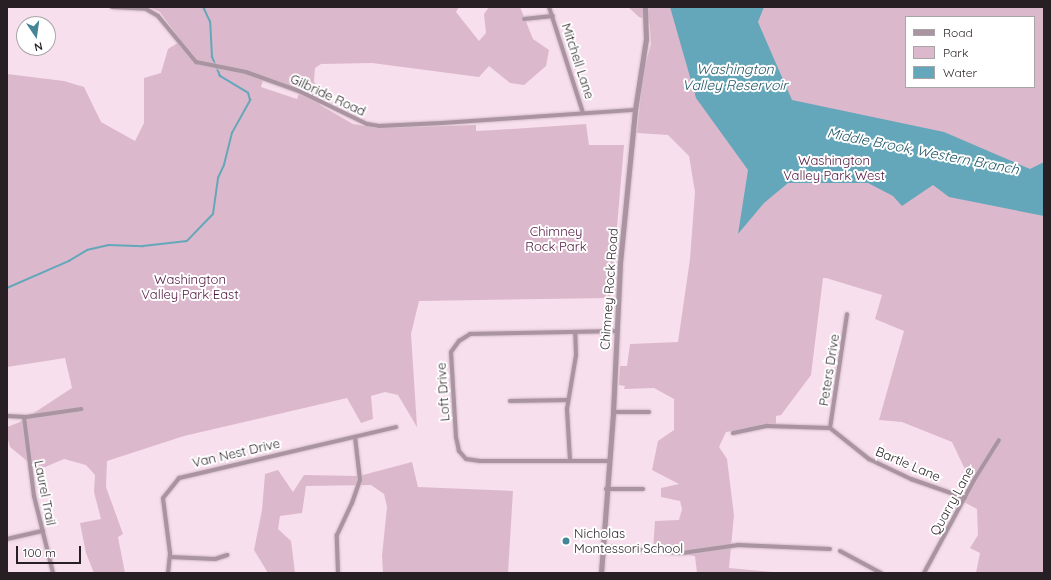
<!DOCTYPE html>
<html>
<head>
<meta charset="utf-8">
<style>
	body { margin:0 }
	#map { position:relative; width:1051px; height:580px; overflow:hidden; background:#f8dfed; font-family:Quicksand,sans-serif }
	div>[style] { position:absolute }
	.green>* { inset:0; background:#dcb8cc }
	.water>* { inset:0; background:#64a7ba }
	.stream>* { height:1.5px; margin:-0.75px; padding:0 0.75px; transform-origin:0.75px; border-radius:0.75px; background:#64a7ba }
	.roads { filter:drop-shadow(0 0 1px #d2bcc9) drop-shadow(0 0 1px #d2bcc9) }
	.minor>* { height:4px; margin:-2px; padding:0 2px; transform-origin:2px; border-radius:2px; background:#ab94a1 }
	.tertiary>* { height:5px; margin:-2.5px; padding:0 2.5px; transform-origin:2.5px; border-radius:2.5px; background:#ab94a1 }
	.dots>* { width:11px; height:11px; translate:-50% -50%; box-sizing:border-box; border:2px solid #fff; border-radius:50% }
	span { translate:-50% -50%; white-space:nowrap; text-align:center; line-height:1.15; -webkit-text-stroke:4px #fff; paint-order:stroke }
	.street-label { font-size:13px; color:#271f24 }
	.park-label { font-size:13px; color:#50133d }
	.poi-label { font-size:13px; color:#271f24 }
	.left { translate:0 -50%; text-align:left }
	.water-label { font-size:14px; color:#1f5766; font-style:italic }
	.frame { position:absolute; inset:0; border:8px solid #271f24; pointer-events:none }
	.legend { position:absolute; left:905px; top:16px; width:130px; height:72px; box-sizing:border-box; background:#fff; border:1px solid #a9a5a7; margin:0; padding:5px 7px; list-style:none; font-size:12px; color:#271f24 }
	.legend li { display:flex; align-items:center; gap:8px; height:20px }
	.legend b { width:20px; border:1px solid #a9a5a7 }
	.north { position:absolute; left:16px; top:16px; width:40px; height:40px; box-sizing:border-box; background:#fff; border:1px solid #a9a5a7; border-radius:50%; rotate:167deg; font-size:11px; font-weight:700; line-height:16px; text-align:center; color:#271f24 }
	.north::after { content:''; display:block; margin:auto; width:14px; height:18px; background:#448597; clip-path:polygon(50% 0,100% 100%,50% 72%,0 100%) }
	.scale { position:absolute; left:16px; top:546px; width:65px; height:18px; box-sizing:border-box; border:2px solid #271f24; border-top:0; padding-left:5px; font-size:12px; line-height:14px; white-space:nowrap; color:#271f24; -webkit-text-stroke:3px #fff; paint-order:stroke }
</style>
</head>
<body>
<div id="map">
	<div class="green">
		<div style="clip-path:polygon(evenodd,149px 7px,459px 7px,456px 12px,479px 41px,486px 33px,484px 14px,489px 7px,520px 7px,533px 39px,549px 50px,546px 66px,524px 85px,510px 83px,489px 66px,479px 77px,372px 63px,321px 64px,315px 68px,314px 81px,323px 100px,320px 105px,353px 124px,378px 128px,476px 125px,476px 131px,495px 130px,586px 124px,589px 145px,624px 145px,611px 298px,419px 301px,411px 334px,417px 427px,398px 395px,385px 392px,371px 396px,373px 419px,361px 423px,347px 398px,184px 436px,107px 461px,106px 487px,123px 534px,118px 537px,125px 573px,94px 573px,86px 553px,80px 523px,101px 519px,94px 492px,95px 475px,86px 465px,64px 459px,38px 470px,10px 447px,7px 436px,7px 427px,20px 422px,72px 388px,65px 358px,7px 367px,7px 74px,64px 81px,84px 87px,101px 122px,135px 141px,144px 123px,144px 78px,161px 73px,168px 49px,181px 41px,160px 12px,149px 7px,263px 80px,299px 94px,297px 99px,261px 87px,263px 80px)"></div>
		<div style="clip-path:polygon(evenodd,628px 7px,1044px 7px,1044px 573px,976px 573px,980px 553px,970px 548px,978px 535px,977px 509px,960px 500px,971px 482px,952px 442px,902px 422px,879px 420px,904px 331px,875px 319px,882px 295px,826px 278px,823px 278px,811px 375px,781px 415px,776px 416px,776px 424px,726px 432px,719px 447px,727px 459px,734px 515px,729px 568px,783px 573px,697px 573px,695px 556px,653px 550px,655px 521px,679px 520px,682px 509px,680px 501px,661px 497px,661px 488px,679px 484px,652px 470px,658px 441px,674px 430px,674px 399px,654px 388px,624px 389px,625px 386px,619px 385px,620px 366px,627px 366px,630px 344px,678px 342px,690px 259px,695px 192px,689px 156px,668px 135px,637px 133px,643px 73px,651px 44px,650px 27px,649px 20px,639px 17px,628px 7px,906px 17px,1034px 17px,1034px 87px,906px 87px,906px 17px)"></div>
		<div style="clip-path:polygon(412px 462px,418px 487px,513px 491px,508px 573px,383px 573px,382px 556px,387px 507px,384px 494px,371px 485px,306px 486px,302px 513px,280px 516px,278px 529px,291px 541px,295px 573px,268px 573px,254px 550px,262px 510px,265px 474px,278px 470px,293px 492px,304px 475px,359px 476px)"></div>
	</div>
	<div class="water">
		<div style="clip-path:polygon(670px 7px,764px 7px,758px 22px,792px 100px,944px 132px,1030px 169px,1044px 162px,1044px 216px,949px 197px,933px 185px,902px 206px,893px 196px,868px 183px,788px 183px,764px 203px,738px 234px,748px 170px,696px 98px)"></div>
	</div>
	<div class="stream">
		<div style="left:7px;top:288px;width:68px;rotate:-23.5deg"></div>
		<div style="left:69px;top:261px;width:21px;rotate:-31deg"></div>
		<div style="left:87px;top:250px;width:22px;rotate:-13deg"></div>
		<div style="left:108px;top:245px;width:35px;rotate:2deg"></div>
		<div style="left:143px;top:246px;width:44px;rotate:-6.5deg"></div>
		<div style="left:187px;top:241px;width:37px;rotate:-46deg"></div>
		<div style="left:213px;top:214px;width:36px;rotate:-82deg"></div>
		<div style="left:218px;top:178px;width:14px;rotate:-65deg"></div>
		<div style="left:224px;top:165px;width:33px;rotate:-76deg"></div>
		<div style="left:232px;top:133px;width:38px;rotate:-61deg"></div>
		<div style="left:250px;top:100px;width:7px;rotate:-106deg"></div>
		<div style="left:248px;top:93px;width:33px;rotate:-149deg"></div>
		<div style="left:220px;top:76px;width:21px;rotate:-113deg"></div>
		<div style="left:212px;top:57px;width:35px;rotate:-93deg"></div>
		<div style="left:210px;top:22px;width:17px;rotate:-115deg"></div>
	</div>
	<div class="roads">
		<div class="minor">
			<div style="left:112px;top:7px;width:34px;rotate:3deg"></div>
			<div style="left:146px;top:9px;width:14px;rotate:30deg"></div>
			<div style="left:158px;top:16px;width:60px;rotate:50.4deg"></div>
			<div style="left:196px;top:62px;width:51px;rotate:11.3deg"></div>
			<div style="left:246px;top:72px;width:56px;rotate:19.7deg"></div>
			<div style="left:299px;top:91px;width:76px;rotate:25.9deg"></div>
			<div style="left:367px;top:124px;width:12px;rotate:9deg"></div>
			<div style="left:379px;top:126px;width:63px;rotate:-2.7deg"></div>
			<div style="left:442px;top:123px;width:193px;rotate:-3.9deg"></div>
			<div style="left:549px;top:7px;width:111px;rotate:72.2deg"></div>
			<div style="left:524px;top:19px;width:29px;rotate:-6deg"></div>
			<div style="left:510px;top:401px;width:58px;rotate:-1deg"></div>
			<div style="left:613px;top:412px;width:36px"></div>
			<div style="left:7px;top:416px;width:19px;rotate:3deg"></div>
			<div style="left:26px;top:417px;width:56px;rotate:-8.3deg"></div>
			<div style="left:24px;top:417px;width:80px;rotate:82.8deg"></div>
			<div style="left:34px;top:496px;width:79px;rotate:76.1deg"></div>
			<div style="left:830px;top:428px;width:115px;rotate:-81.5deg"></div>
			<div style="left:733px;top:433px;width:35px;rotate:-12deg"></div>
			<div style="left:767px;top:426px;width:63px;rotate:1.8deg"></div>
			<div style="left:830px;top:428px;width:50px;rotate:38.5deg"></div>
			<div style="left:869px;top:459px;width:47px;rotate:25.5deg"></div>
			<div style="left:911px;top:479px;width:57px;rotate:19.4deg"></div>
			<div style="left:570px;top:460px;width:51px;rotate:-93.4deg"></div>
			<div style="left:567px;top:409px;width:55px;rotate:-80.5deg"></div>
			<div style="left:576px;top:355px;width:23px;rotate:-92deg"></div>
			<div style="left:609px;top:461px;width:129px;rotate:180deg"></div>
			<div style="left:480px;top:461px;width:14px;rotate:-172deg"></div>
			<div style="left:466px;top:459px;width:11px;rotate:-131deg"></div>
			<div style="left:459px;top:451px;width:14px;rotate:-102deg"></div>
			<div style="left:456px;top:437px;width:85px;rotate:-93.4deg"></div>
			<div style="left:451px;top:352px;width:14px;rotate:-54deg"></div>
			<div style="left:459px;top:341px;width:13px;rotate:-32deg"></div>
			<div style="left:470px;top:334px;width:147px;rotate:-1.2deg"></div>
			<div style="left:606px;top:489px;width:37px"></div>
			<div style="left:7px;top:539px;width:37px;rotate:-13deg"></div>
			<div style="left:602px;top:547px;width:80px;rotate:4.3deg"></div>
			<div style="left:682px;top:553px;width:57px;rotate:-8.1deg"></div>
			<div style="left:738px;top:545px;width:92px;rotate:2.5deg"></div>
			<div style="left:840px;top:551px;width:47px;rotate:28.2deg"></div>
			<div style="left:170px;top:557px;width:45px;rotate:2.5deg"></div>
			<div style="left:215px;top:559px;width:13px;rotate:-18deg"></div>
			<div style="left:168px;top:573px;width:20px;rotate:-84deg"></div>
			<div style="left:170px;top:553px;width:55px;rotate:-97.3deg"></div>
			<div style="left:163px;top:498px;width:26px;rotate:-51deg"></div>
			<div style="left:179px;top:478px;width:223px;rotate:-13.2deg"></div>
			<div style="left:338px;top:573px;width:38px;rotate:-92deg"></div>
			<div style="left:337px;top:535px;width:35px;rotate:-65deg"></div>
			<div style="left:352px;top:503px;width:24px;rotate:-71deg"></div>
			<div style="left:360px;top:480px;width:43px;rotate:-96.6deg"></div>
			<div style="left:924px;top:573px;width:106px;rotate:-61.7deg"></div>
			<div style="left:974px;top:480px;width:47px;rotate:-58deg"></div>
		</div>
		<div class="tertiary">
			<div style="left:601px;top:573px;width:161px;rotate:-85.7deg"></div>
			<div style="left:613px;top:412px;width:149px;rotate:-87.3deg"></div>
			<div style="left:620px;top:263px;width:154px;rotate:-84.4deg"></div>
			<div style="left:635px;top:110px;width:72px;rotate:-81.2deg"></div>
			<div style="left:646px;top:39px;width:32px;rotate:-92deg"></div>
		</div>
	</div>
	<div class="dots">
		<div style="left:566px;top:541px;background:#448597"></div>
	</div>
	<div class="street-label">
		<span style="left:578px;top:61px;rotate:72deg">Mitchell Lane</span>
		<span style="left:328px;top:95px;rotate:25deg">Gilbride Road</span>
		<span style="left:609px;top:289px;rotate:-86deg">Chimney Rock Road</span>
		<span style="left:829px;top:370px;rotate:-81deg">Peters Drive</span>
		<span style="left:443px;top:392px;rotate:-94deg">Loft Drive</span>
		<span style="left:236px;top:453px;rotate:-13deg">Van Nest Drive</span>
		<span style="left:908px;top:464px;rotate:23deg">Bartle Lane</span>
		<span style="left:45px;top:493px;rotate:79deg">Laurel Trail</span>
		<span style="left:952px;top:501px;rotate:-61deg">Quarry Lane</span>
	</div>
	<div class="park-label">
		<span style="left:834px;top:168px">Washington<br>Valley Park West</span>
		<span style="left:556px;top:239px">Chimney<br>Rock Park</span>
		<span style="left:190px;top:287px">Washington<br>Valley Park East</span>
	</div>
	<div class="poi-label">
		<span class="left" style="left:574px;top:541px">Nicholas<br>Montessori School</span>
	</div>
	<div class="water-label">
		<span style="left:735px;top:77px">Washington<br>Valley Reservoir</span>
		<span style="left:923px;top:151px;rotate:11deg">Middle Brook, Western Branch</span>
	</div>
	<div class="frame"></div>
	<ul class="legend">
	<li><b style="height:5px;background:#ab94a1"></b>Road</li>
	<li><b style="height:11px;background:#dcb8cc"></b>Park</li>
	<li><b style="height:11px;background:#64a7ba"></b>Water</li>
	</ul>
	<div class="north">N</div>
	<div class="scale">100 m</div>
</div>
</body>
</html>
